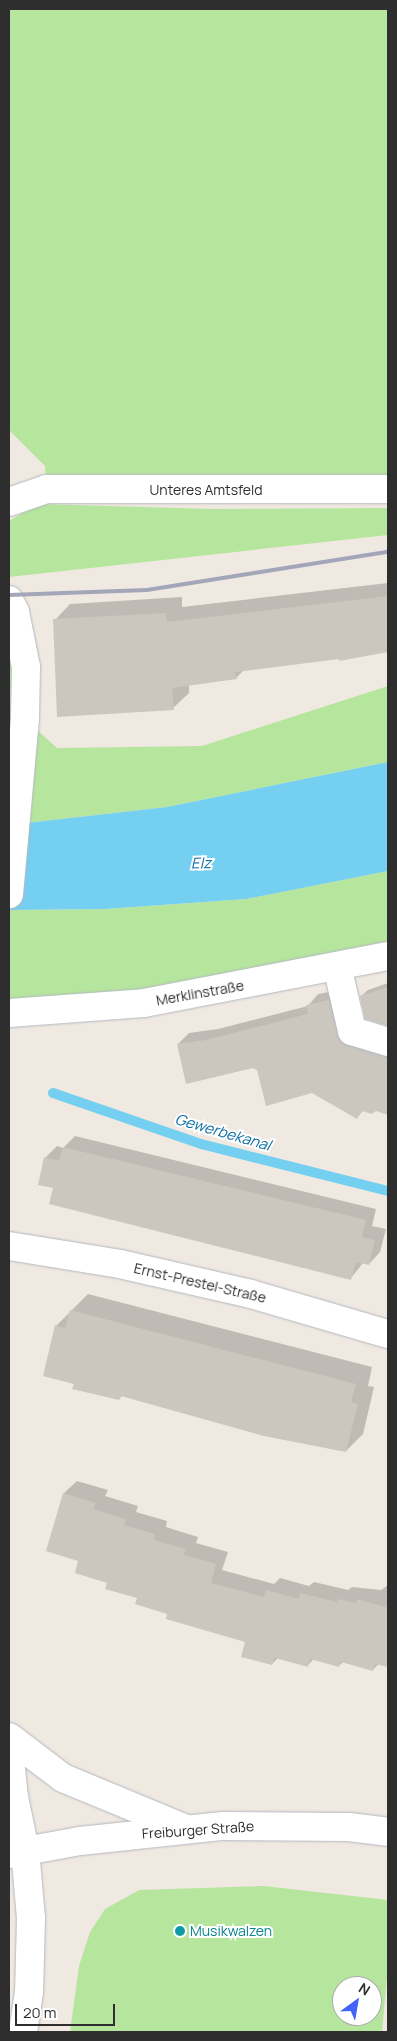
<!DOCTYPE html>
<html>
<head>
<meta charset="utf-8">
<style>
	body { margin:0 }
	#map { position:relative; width:397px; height:2041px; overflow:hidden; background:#efe9e1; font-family:Manrope,sans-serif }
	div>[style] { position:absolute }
	.green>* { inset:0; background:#b6e59e }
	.water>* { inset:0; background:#75cff0 }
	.shadow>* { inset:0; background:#0003 }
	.stream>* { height:10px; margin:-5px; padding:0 5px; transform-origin:5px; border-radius:5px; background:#75cff0 }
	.building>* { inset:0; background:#cbc7bf }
	.roads { filter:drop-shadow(0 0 1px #b4b7c1) drop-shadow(0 0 1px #b4b7c1) }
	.street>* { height:28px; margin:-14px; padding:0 14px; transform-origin:14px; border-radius:14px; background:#fff }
	.secondary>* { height:28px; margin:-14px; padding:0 14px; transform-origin:14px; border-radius:14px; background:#fff }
	.rail>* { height:4px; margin:-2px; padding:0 2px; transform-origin:2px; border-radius:2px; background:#a3a6b8 }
	.dots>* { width:14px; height:14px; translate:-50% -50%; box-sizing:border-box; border:2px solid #fff; border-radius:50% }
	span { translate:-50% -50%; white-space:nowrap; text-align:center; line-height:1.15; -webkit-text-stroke:4px #fff; paint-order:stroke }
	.street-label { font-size:14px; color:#2e2e2e }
	.culture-label { font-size:14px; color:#0d838f }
	.left { translate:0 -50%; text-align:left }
	.water-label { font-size:15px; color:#0d6fa3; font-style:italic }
	.frame { position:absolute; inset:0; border:10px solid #2e2e2e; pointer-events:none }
	.north { position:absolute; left:332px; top:1976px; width:50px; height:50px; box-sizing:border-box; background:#fff; border:1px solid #ababab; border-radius:50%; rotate:32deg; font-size:14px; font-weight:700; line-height:20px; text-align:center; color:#2e2e2e }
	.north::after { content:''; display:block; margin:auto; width:18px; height:22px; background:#4264fb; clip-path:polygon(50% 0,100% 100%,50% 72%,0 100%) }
	.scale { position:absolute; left:15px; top:2004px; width:100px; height:22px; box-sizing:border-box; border:2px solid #2e2e2e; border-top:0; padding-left:6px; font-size:15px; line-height:18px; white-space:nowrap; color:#2e2e2e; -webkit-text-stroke:4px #fff; paint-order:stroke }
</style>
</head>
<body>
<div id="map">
	<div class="green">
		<div style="clip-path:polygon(9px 9px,388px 9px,388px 489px,47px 489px,45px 466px,9px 430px)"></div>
		<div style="clip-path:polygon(39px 504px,212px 509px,388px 508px,388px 535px,9px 577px,9px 521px)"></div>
		<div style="clip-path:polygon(9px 612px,25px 719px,57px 748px,202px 746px,388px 686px,388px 762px,167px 807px,9px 825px)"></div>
		<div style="clip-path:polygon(388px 871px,388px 956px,9px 1013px,9px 910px,105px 909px,246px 899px)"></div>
		<div style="clip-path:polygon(evenodd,263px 1886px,388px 1900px,388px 1966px,382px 2032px,70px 2032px,79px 1966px,90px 1932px,105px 1909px,139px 1890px,263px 1886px,342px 1986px,372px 1986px,372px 2016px,342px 2016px,342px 1986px)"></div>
	</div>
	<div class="water">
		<div style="clip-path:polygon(388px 762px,388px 871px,246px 899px,105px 909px,9px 910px,9px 825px,167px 807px)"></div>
	</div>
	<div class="shadow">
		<div style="clip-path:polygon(388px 583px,387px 651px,244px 670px,236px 678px,189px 684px,189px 693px,173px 708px,55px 620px,70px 604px,182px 597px,182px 607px)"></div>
		<div style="clip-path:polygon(388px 983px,388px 1014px,371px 1019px,361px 996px,368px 990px)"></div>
		<div style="clip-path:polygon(340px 990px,346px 1020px,388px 1043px,388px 1114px,375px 1109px,363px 1111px,357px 1117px,312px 1092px,258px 1070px,178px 1044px,189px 1033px,218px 1029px,308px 1006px,318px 994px)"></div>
		<div style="clip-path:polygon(75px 1136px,376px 1209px,372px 1226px,386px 1229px,380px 1252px,369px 1264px,363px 1263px,351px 1278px,54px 1187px,45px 1158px,57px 1146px,63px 1148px)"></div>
		<div style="clip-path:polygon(88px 1294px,372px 1367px,368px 1386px,374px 1387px,363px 1434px,346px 1451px,123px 1395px,119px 1399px,75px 1383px,56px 1326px)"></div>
		<div style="clip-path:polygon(77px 1481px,108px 1490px,105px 1496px,138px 1506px,136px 1512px,167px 1521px,166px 1527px,198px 1537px,196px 1543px,228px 1552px,222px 1570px,274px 1584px,280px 1578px,309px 1586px,314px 1582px,348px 1590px,352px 1587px,381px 1590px,388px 1585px,388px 1666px,379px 1663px,373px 1670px,343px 1662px,339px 1666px,314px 1659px,308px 1665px,279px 1657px,272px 1664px,246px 1641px,169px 1613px,109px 1582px,80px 1560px,47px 1551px,64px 1493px)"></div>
	</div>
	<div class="stream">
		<div style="left:53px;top:1093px;width:157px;rotate:19deg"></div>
		<div style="left:201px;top:1144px;width:193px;rotate:14.1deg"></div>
	</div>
	<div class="building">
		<div style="clip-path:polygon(388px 596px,388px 652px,339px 661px,339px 659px,235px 672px,237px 679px,172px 688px,174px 710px,57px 717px,53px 619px,166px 613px,167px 622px)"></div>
		<div style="clip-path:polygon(388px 987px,388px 1026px,365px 1019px,360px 996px)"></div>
		<div style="clip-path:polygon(329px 1000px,341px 1042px,388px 1057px,388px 1115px,376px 1111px,372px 1114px,362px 1111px,357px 1119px,312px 1093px,266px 1106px,257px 1070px,253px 1068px,186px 1084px,177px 1044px,206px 1040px,308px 1014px,306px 1005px)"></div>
		<div style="clip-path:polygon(63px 1147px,366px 1220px,362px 1237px,375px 1240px,369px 1265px,356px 1262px,351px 1280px,49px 1204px,53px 1188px,38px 1185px,44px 1157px,59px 1161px)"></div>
		<div style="clip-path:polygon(70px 1310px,356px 1384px,351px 1402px,358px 1404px,346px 1452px,264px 1436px,121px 1396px,119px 1400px,72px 1389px,74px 1384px,43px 1376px,55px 1325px,65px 1328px)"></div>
		<div style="clip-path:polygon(63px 1493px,96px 1503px,93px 1509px,126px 1519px,124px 1525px,155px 1534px,154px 1540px,186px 1549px,184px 1555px,216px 1564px,211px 1583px,264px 1597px,266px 1590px,299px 1599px,300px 1593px,337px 1602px,338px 1599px,356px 1603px,358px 1599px,388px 1608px,388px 1667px,375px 1664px,373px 1671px,341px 1662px,339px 1667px,310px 1659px,308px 1667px,275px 1658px,272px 1665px,241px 1657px,245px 1642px,166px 1619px,167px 1614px,135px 1604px,137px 1598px,105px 1589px,107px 1583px,75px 1573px,78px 1561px,46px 1551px)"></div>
	</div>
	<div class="roads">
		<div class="street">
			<div style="left:9px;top:502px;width:40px;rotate:-18.9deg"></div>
			<div style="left:47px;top:489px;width:341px"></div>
			<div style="left:9px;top:600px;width:13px;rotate:63deg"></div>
			<div style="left:15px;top:612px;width:56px;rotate:78.7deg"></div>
			<div style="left:26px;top:667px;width:52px;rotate:91.1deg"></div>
			<div style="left:25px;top:719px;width:176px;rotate:95.2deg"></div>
			<div style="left:337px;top:966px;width:67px;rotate:77deg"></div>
			<div style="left:352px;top:1031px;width:38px;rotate:17deg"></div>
			<div style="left:9px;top:1013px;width:135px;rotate:-4.2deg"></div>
			<div style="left:144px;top:1003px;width:248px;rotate:-10.9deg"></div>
			<div style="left:9px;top:1246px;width:112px;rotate:9.2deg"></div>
			<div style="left:120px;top:1264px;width:134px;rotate:12.9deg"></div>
			<div style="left:251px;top:1294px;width:143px;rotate:16.3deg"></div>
			<div style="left:9px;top:1737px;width:68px;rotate:37.2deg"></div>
			<div style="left:63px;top:1778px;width:133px;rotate:22.5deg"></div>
			<div style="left:9px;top:1749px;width:48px;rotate:84.1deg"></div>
			<div style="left:14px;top:1797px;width:54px;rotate:78.3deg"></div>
			<div style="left:25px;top:1850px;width:68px;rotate:85deg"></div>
			<div style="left:31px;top:1918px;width:74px;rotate:91.5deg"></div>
			<div style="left:29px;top:1992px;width:40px;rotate:98.5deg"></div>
		</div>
		<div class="secondary">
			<div style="left:9px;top:1854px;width:72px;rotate:-10.4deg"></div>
			<div style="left:80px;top:1841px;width:144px;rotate:-6deg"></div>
			<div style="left:223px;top:1826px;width:126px;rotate:0.5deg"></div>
			<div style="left:349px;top:1827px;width:39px;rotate:7deg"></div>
		</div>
	</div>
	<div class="rail">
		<div style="left:9px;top:595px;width:138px;rotate:-2.1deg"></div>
		<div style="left:147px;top:590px;width:244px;rotate:-9deg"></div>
	</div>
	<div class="dots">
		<div style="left:180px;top:1931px;background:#0f9aa8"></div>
	</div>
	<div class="street-label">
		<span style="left:206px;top:490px">Unteres Amtsfeld</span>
		<span style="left:200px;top:993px;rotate:-10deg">Merklinstraße</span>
		<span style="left:200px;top:1283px;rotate:13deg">Ernst-Prestel-Straße</span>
		<span style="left:198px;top:1830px;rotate:-4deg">Freiburger Straße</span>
	</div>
	<div class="culture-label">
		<span class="left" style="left:190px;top:1931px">Musikwalzen</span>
	</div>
	<div class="water-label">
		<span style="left:201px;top:863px;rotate:-1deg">Elz</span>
		<span style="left:223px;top:1132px;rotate:16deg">Gewerbekanal</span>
	</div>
	<div class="frame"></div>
	<div class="north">N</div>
	<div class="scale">20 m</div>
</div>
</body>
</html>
